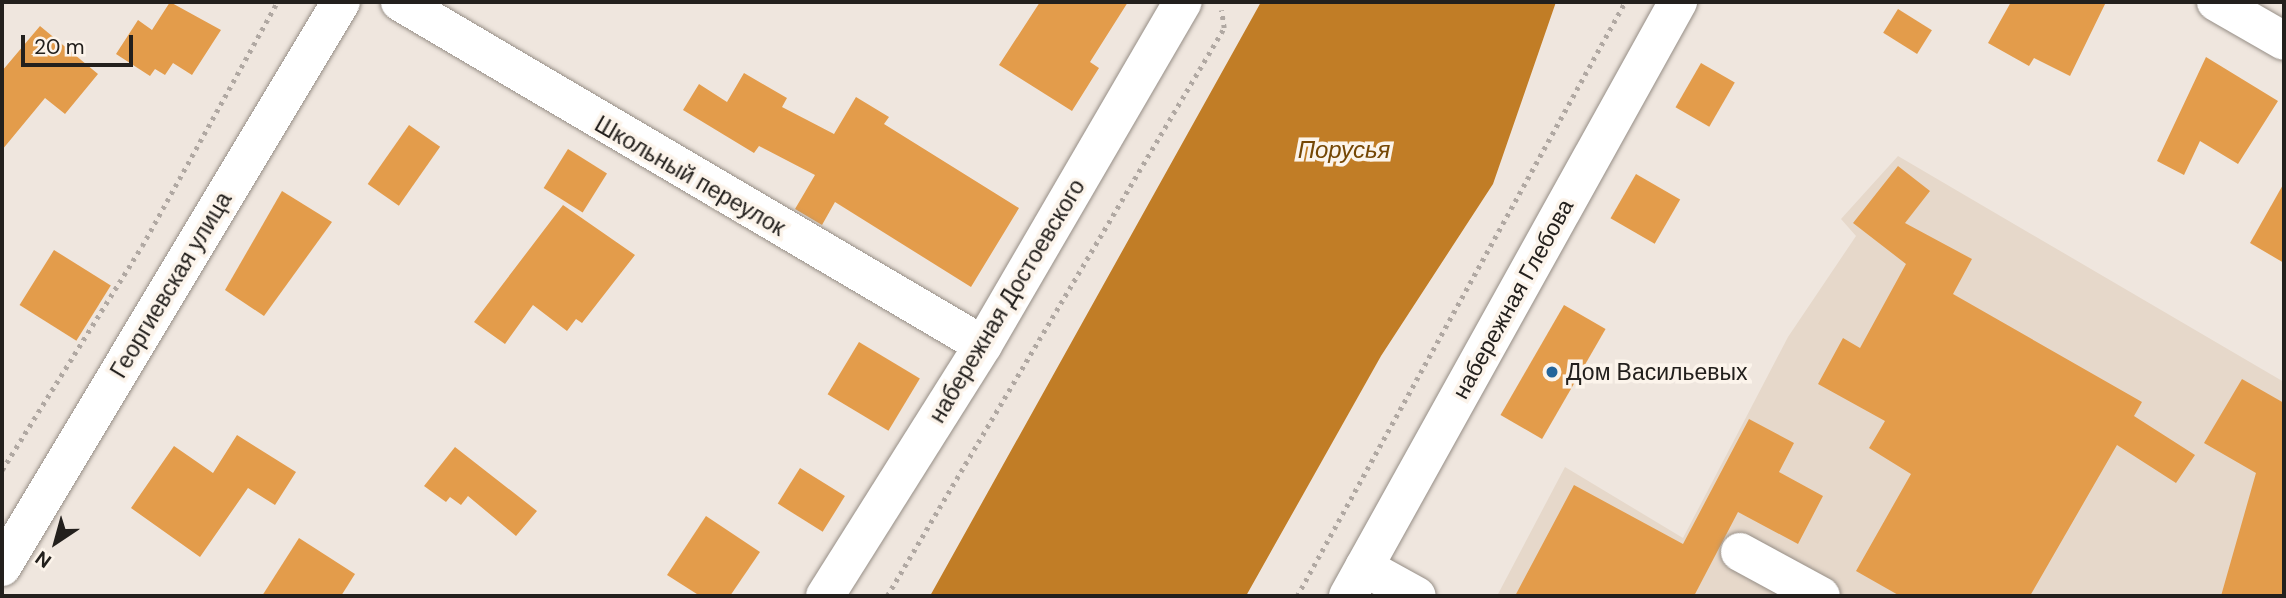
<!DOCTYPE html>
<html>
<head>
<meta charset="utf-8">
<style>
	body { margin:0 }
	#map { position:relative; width:2286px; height:598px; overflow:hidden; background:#efe6de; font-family:"DM Sans",sans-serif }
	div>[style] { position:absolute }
	.built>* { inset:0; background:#e6d8ca }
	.water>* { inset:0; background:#c17d26 }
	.building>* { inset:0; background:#e39c4b; transform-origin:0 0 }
	.path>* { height:4.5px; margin-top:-2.25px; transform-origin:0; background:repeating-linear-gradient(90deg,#b0a8a2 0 3.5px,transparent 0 8.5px) }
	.roads { filter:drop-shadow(0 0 2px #968e86) drop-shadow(0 0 2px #968e86) }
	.minor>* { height:38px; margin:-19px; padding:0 19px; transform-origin:19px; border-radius:19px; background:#fff }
	.dots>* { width:19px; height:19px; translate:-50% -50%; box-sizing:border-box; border:4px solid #fcf4eb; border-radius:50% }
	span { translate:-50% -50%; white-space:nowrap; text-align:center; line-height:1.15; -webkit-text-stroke:7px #fcf4eb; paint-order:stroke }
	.street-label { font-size:23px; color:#23201d }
	.poi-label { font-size:23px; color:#23201d }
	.left { translate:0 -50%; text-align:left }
	.water-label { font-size:24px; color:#754705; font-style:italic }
	.frame { position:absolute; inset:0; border:4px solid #23201d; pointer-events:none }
	.north { position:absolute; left:21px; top:507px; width:70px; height:70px; -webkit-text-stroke:5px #fcf4eb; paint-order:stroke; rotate:216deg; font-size:19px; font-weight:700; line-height:28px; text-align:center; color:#23201d }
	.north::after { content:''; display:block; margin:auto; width:24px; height:32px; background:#23201d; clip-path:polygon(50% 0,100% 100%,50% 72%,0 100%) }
	.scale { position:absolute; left:21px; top:35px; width:112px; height:32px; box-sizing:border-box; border:4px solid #23201d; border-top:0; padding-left:9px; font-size:21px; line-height:24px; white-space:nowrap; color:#23201d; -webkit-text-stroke:5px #fcf4eb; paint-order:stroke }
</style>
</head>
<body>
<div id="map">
	<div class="built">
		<div style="clip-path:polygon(1898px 156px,2284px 382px,2284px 596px,1497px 596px,1565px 467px,1683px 538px,1788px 337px,1856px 236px,1841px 219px)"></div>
	</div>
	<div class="water">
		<div style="clip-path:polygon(1261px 2px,1556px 2px,1493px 184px,1381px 356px,1246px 596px,930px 596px)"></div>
	</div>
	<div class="building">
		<div style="clip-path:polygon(170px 2px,221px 30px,192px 75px,173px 63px,165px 75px,155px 69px,150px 76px,116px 54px,138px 20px,152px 30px)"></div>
		<div style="clip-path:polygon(1040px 2px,1128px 2px,1090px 62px,1099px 68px,1072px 111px,999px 65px)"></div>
		<div style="clip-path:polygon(2011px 2px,2106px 2px,2070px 76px,2034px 58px,2029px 66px,1988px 43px)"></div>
		<div style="left:1898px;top:9px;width:40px;height:28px;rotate:32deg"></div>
		<div style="clip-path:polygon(40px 26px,98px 74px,65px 114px,45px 98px,2px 150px,2px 71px)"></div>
		<div style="clip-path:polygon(2206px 57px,2278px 101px,2238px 164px,2200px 141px,2184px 175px,2157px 161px)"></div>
		<div style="left:1701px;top:63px;width:39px;height:51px;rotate:30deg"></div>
		<div style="clip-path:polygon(744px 73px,787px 98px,782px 107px,834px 134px,856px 97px,889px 117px,884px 124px,1019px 208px,971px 287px,835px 202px,822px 225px,795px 209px,815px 175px,759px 146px,754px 153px,683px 110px,699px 84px,727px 102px)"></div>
		<div style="left:409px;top:125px;width:38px;height:72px;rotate:35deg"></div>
		<div style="left:568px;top:149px;width:46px;height:46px;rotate:32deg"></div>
		<div style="clip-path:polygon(1898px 166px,1930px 191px,1905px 223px,1972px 259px,1953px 294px,2142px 402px,2134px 416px,2195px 455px,2176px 483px,2117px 445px,2030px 596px,1900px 596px,1856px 571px,1911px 474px,1869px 448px,1885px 421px,1818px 384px,1843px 338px,1860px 348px,1906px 264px,1853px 223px)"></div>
		<div style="left:1636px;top:174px;width:51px;height:51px;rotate:30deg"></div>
		<div style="clip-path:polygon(2284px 183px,2284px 263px,2250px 243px)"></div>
		<div style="clip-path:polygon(282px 191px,332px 222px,264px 316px,225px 290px)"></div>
		<div style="clip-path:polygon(563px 205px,635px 255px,582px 323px,576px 319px,567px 331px,533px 305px,505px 344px,474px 322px)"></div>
		<div style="left:54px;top:250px;width:67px;height:65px;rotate:32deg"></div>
		<div style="left:1564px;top:305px;width:48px;height:127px;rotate:30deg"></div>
		<div style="left:859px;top:342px;width:71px;height:61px;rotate:31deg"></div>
		<div style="clip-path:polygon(2242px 379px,2284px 403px,2284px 596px,2221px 596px,2256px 473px,2204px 443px)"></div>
		<div style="clip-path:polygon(1749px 419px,1794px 443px,1779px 472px,1823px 496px,1798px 544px,1738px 512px,1694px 596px,1515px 596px,1574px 485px,1683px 544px)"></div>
		<div style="clip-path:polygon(237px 435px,296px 472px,275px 505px,248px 488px,200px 557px,131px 508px,174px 446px,213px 473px)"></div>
		<div style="clip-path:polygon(455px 447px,537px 511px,516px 536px,468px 496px,461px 505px,450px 497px,446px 502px,424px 486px)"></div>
		<div style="left:800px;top:468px;width:53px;height:42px;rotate:32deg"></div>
		<div style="clip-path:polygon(706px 516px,760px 552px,730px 596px,700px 596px,667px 575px)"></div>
		<div style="clip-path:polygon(299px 538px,355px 574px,341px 596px,262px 596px)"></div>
	</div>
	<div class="path">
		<div style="left:2px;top:470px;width:264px;rotate:-58deg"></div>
		<div style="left:142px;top:246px;width:279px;rotate:-61deg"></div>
		<div style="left:887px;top:596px;width:660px;rotate:-59.32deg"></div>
		<div style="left:1224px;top:28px;width:18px;rotate:-99deg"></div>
		<div style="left:1297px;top:596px;width:679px;rotate:-61.09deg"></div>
	</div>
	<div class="roads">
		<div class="minor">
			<div style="left:400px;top:2px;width:676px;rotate:30.47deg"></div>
			<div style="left:2216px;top:2px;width:78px;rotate:29.8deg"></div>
			<div style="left:1740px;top:552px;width:92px;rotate:28.5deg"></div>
			<div style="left:2px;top:567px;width:659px;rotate:-59.04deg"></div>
			<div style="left:1364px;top:567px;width:60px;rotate:28.7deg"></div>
			<div style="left:825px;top:596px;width:297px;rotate:-57.8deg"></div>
			<div style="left:983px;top:345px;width:397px;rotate:-59.8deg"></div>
			<div style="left:1348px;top:596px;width:680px;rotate:-60.95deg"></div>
		</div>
	</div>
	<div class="dots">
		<div style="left:1552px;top:372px;background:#24659b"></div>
	</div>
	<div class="street-label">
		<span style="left:690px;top:176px;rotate:30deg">Школьный переулок</span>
		<span style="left:171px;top:285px;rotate:-59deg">Георгиевская улица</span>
		<span style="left:1513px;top:299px;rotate:-61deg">набережная Глебова</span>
		<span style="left:1007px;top:301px;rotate:-59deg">набережная Достоевского</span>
	</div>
	<div class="poi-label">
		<span class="left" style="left:1566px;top:372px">Дом Васильевых</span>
	</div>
	<div class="water-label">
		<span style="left:1344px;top:150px">Порусья</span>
	</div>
	<div class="frame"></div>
	<div class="north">N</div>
	<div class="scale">20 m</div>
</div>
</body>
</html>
